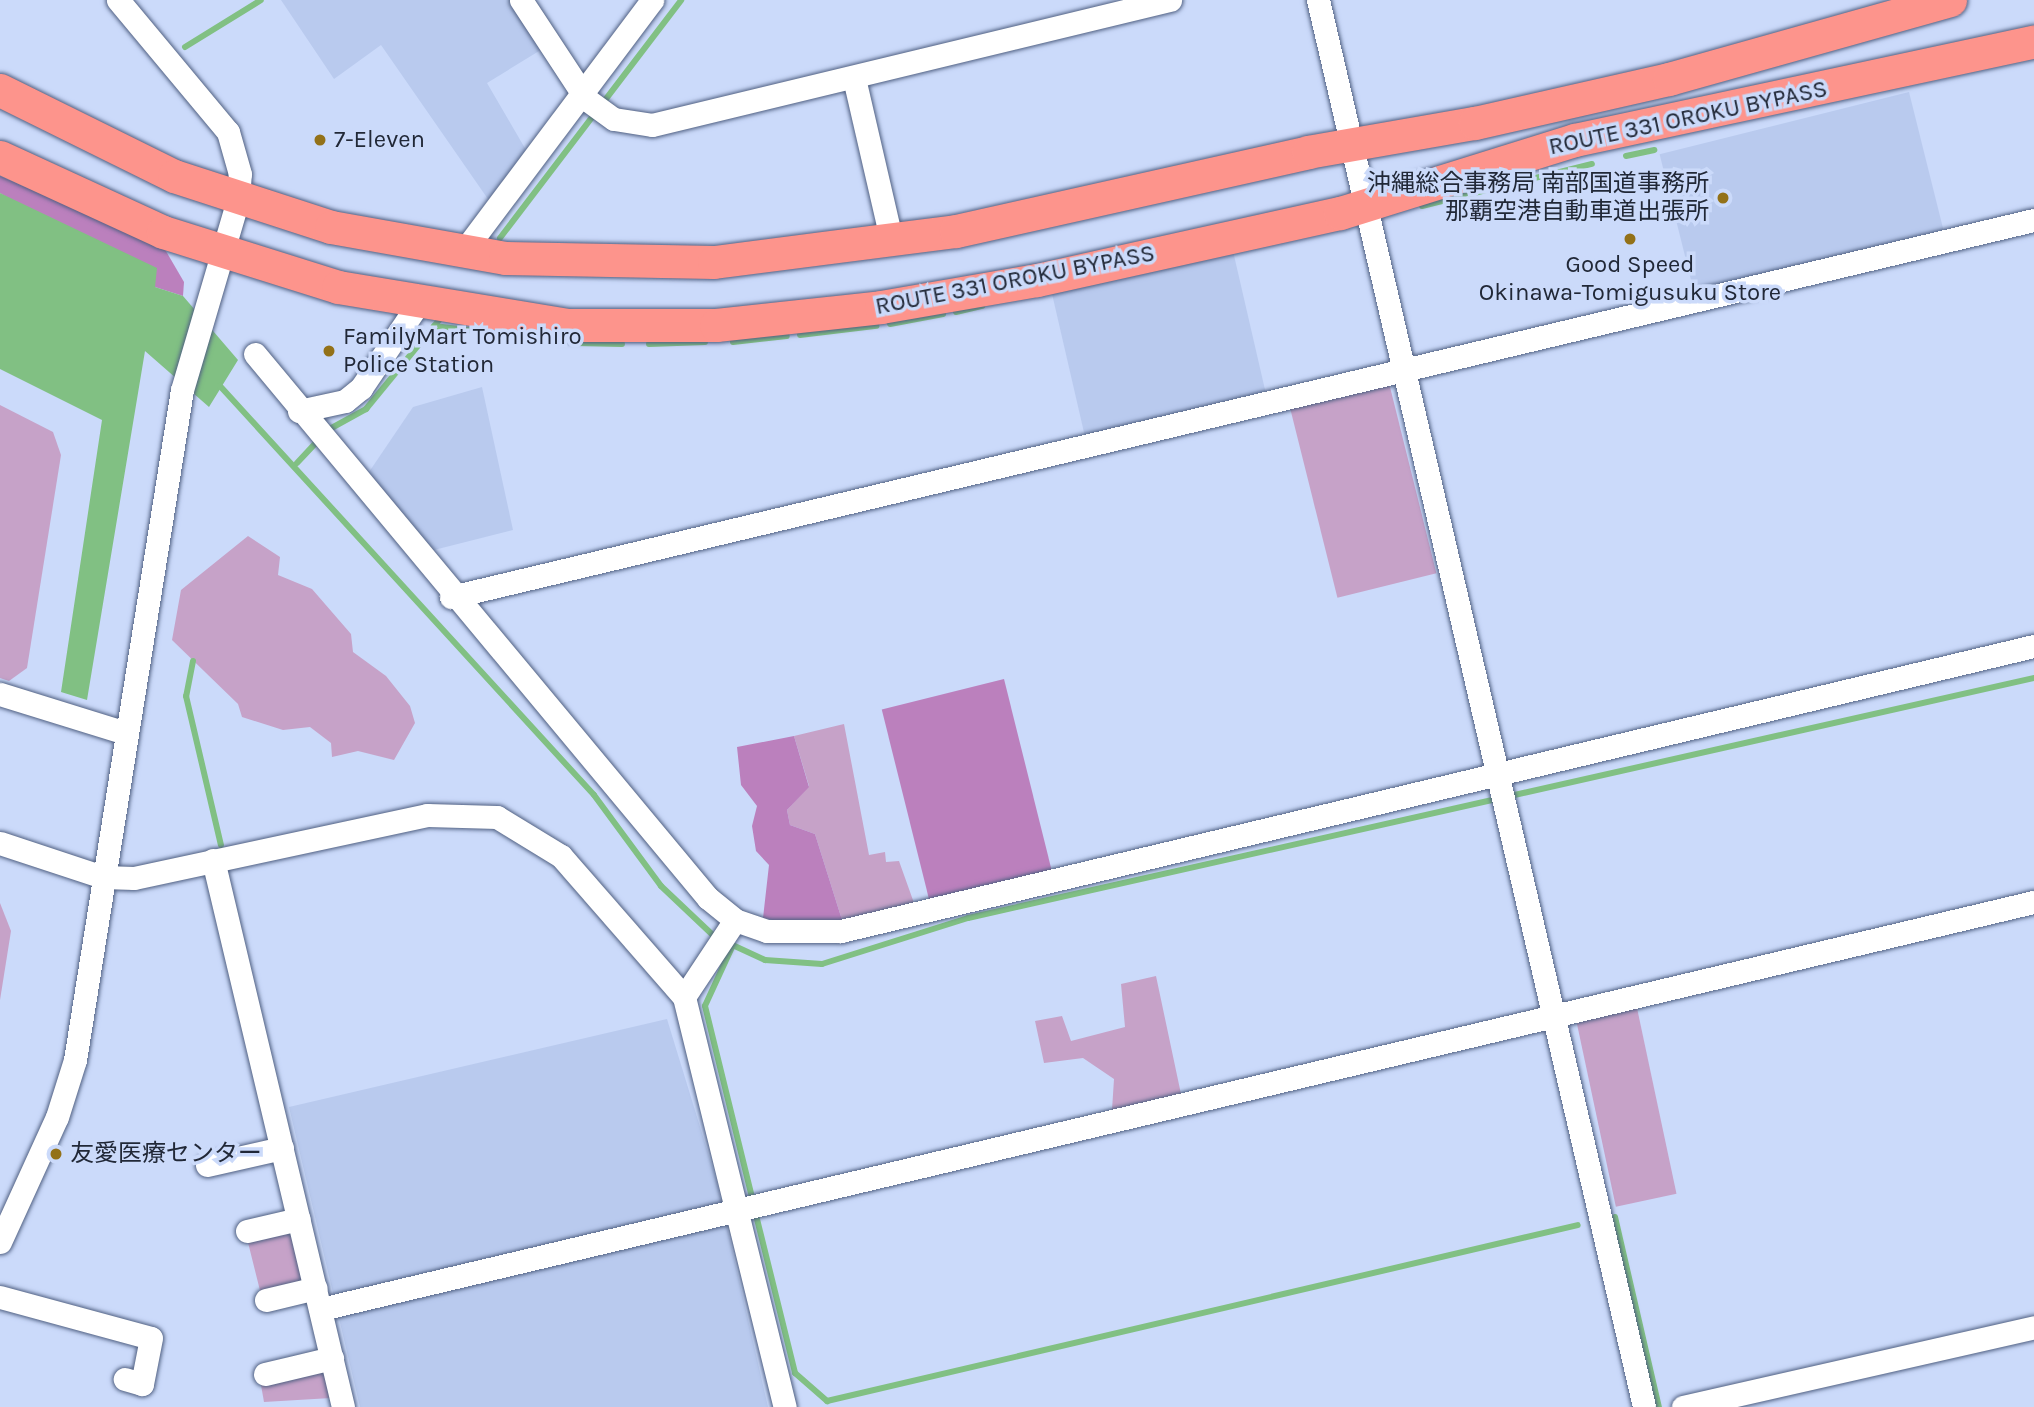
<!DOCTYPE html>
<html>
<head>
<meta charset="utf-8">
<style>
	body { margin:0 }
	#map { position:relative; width:2034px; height:1407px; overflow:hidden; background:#cbdafa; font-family:Karla,"Noto Sans JP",sans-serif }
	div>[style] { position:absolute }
	.built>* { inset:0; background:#b9caee; transform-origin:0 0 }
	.green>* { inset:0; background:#c6a2c8; transform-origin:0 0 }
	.forest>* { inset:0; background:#bb80bd; transform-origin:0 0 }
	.water>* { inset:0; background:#81c083 }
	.stream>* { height:6px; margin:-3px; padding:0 3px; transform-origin:3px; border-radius:3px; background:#81c083 }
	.roads { filter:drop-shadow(0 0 2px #506082) drop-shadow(0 0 2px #506082) }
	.minor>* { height:23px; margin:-11.5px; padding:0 11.5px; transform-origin:11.5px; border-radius:11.5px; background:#fff }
	.highway>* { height:33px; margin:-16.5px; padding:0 16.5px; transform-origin:16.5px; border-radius:16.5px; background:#fd948c }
	.dots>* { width:19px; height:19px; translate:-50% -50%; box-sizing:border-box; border:4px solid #cbdafa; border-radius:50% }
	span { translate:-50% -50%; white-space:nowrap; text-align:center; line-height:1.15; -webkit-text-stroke:7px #cbdafa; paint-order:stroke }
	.street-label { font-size:24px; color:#212837 }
	.poi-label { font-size:24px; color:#212837 }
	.left { translate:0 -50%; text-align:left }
	.right { translate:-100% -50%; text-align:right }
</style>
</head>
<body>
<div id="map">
	<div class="built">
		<div style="clip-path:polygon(281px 0,514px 0,544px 48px,487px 83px,526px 150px,490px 202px,381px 45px,334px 79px)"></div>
		<div style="left:1909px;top:92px;width:142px;height:257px;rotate:76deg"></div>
		<div style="left:1233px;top:251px;width:149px;height:186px;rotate:77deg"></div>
		<div style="clip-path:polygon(482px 387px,513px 530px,430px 551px,377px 491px,369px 472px,413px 407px)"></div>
		<div style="clip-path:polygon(667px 1019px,716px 1179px,768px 1407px,360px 1407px,289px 1107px)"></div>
	</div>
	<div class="green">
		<div style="left:1389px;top:383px;width:196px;height:102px;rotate:76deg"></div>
		<div style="clip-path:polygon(0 405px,53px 432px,61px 455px,27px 668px,9px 681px,0 678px)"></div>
		<div style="clip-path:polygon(248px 536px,280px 557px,278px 575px,312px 589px,351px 634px,353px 652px,386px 676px,410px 706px,415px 723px,394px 760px,358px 751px,332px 757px,331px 743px,310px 727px,283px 730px,242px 717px,238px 704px,172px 640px,181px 590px)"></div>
		<div style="clip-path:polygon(844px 724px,869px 855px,885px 852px,886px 862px,899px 861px,914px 903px,842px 920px,815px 834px,790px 825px,787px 810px,809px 786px,794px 736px)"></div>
		<div style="clip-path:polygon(0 903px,11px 931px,0 1000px)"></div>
		<div style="clip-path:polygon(1156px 976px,1181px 1094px,1112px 1110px,1114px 1079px,1083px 1058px,1044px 1063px,1035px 1021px,1062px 1016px,1071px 1041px,1125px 1027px,1121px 984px)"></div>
		<div style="left:1637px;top:1008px;width:190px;height:62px;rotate:78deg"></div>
		<div style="left:289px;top:1229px;width:57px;height:43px;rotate:76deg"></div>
		<div style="clip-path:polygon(324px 1370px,331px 1398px,264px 1402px,261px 1385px)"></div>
	</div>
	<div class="forest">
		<div style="clip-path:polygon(0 176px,163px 246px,184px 282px,183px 296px,155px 287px,0 193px)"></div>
		<div style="left:1004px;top:679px;width:197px;height:126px;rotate:76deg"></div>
		<div style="clip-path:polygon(794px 736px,809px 787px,787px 810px,790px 825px,815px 834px,842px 920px,791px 924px,763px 918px,769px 865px,756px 851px,752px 826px,757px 806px,741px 785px,737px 747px)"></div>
	</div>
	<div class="water">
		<div style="clip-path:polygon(0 193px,157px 268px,155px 287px,183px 296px,238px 360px,209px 407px,145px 351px,87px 700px,61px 692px,102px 420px,0 369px)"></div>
	</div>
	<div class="stream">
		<div style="left:185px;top:47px;width:89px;rotate:-31.7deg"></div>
		<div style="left:1626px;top:156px;width:29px;rotate:-12deg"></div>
		<div style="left:1422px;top:206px;width:175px;rotate:-13.9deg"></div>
		<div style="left:500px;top:238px;width:299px;rotate:-52.7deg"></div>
		<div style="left:956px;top:312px;width:27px;rotate:-13deg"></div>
		<div style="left:890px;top:324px;width:54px;rotate:-10.7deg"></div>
		<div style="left:434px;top:326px;width:123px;rotate:7deg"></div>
		<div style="left:800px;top:335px;width:77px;rotate:-6.8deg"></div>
		<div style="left:733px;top:342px;width:54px;rotate:-6.3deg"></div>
		<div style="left:578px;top:343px;width:44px;rotate:1.3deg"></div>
		<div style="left:649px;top:344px;width:56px;rotate:-2deg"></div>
		<div style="left:220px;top:386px;width:554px;rotate:47.56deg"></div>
		<div style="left:594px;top:795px;width:113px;rotate:53.6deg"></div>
		<div style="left:661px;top:886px;width:76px;rotate:43.4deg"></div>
		<div style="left:326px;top:431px;width:46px;rotate:-28.8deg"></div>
		<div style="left:366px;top:409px;width:115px;rotate:-50.6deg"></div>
		<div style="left:297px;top:463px;width:33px;rotate:-47deg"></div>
		<div style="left:193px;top:661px;width:36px;rotate:101deg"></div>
		<div style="left:186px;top:696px;width:153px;rotate:76.8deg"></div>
		<div style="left:726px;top:942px;width:43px;rotate:24.8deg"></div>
		<div style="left:765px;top:960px;width:57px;rotate:4deg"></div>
		<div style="left:822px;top:964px;width:153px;rotate:-17.5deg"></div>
		<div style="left:968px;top:918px;width:1093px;rotate:-12.69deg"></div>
		<div style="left:733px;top:945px;width:67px;rotate:114.7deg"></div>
		<div style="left:705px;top:1006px;width:201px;rotate:76.2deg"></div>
		<div style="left:755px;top:1211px;width:167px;rotate:76.1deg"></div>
		<div style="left:795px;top:1373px;width:43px;rotate:41.2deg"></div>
		<div style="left:827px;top:1401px;width:771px;rotate:-13.19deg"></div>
		<div style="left:1615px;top:1217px;width:195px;rotate:77deg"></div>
	</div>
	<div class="roads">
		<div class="minor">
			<div style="left:521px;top:0;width:118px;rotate:56.7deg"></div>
			<div style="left:586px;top:99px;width:34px;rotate:36deg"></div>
			<div style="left:614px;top:119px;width:38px;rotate:9deg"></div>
			<div style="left:652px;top:125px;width:533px;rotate:-13.57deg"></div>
			<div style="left:1318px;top:0;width:1444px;rotate:76.95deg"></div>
			<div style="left:854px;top:78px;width:169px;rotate:77deg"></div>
			<div style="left:463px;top:252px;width:315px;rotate:-53.1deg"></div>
			<div style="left:255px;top:354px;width:708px;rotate:50.22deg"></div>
			<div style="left:708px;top:898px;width:35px;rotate:39deg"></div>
			<div style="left:735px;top:920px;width:34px;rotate:19deg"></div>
			<div style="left:767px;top:931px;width:74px"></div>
			<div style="left:841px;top:931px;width:1227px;rotate:-13.44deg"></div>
			<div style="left:299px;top:411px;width:47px;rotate:-12.3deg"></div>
			<div style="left:345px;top:401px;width:21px;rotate:-39deg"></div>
			<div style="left:361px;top:388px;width:102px;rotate:-55.8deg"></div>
			<div style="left:451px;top:597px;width:1627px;rotate:-13.4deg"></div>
			<div style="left:0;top:694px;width:132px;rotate:17.2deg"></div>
			<div style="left:0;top:843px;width:108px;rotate:18.3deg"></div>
			<div style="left:103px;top:877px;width:31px;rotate:2deg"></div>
			<div style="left:134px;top:878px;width:300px;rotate:-12.1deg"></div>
			<div style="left:427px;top:815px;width:70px;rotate:1.6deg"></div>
			<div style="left:497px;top:817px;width:75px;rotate:31.4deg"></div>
			<div style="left:561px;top:856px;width:187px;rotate:48.9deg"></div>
			<div style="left:684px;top:997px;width:422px;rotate:76.2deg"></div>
			<div style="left:213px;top:860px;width:562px;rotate:76.63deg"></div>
			<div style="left:684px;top:997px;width:92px;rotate:-56.5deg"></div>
			<div style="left:207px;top:1165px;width:77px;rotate:-12.8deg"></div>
			<div style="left:247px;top:1231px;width:53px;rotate:-13deg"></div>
			<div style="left:0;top:1242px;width:137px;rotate:-65.5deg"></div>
			<div style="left:57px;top:1117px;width:60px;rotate:-72.5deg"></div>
			<div style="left:75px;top:1060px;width:678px;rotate:-80.93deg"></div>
			<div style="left:182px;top:390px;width:198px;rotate:-73.6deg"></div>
			<div style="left:238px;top:200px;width:26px;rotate:-86deg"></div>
			<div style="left:240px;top:174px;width:44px;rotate:-105.9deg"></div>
			<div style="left:228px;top:132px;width:172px;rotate:-129.8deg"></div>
			<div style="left:0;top:1297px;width:156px;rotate:15.2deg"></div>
			<div style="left:151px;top:1338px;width:47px;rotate:101.1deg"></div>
			<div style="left:142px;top:1384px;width:18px;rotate:-164deg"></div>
			<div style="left:266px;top:1300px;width:51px;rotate:-13.5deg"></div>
			<div style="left:321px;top:1309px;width:1761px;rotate:-13.37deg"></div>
			<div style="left:265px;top:1374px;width:69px;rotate:-13.4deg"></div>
			<div style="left:1683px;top:1407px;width:360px;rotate:-12.8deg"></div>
		</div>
		<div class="highway">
			<div style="left:0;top:90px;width:194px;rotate:26.3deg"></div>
			<div style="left:174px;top:176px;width:165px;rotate:18deg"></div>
			<div style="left:331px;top:227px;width:177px;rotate:10.1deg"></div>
			<div style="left:505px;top:258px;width:209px;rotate:1.1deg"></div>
			<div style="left:714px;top:262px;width:244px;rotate:-7.3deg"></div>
			<div style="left:956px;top:231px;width:361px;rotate:-12.6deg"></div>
			<div style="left:1308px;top:152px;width:169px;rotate:-9.9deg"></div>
			<div style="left:1475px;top:123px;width:199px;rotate:-12.8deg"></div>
			<div style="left:1669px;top:79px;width:292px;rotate:-15.7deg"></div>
			<div style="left:0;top:157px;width:179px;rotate:24.7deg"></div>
			<div style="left:163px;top:232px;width:183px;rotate:17.4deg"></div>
			<div style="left:338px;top:287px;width:233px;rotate:9.4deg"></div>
			<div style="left:568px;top:325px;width:148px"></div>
			<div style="left:716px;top:325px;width:166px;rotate:-6.2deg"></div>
			<div style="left:881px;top:307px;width:158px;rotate:-9.8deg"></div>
			<div style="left:1037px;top:280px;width:310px;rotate:-12.5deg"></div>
			<div style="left:1340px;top:213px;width:246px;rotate:-17.3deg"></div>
			<div style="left:1575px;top:140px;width:469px;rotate:-12.1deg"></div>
		</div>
	</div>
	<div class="dots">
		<div style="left:320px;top:140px;background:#937118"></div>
		<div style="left:1723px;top:198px;background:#937118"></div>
		<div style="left:1630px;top:239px;background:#937118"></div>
		<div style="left:329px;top:351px;background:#937118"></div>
		<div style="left:56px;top:1154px;background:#937118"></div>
	</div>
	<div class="street-label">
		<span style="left:1688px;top:118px;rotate:-12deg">ROUTE 331 OROKU BYPASS</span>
		<span style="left:1015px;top:280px;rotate:-11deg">ROUTE 331 OROKU BYPASS</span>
	</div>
	<div class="poi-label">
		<span class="left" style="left:334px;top:140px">7-Eleven</span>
		<span class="right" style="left:1709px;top:198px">沖縄総合事務局 南部国道事務所<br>那覇空港自動車道出張所</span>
		<span style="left:1630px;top:279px">Good Speed<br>Okinawa-Tomigusuku Store</span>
		<span class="left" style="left:343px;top:351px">FamilyMart Tomishiro<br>Police Station</span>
		<span class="left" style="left:70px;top:1154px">友愛医療センター</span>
	</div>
</div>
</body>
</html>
